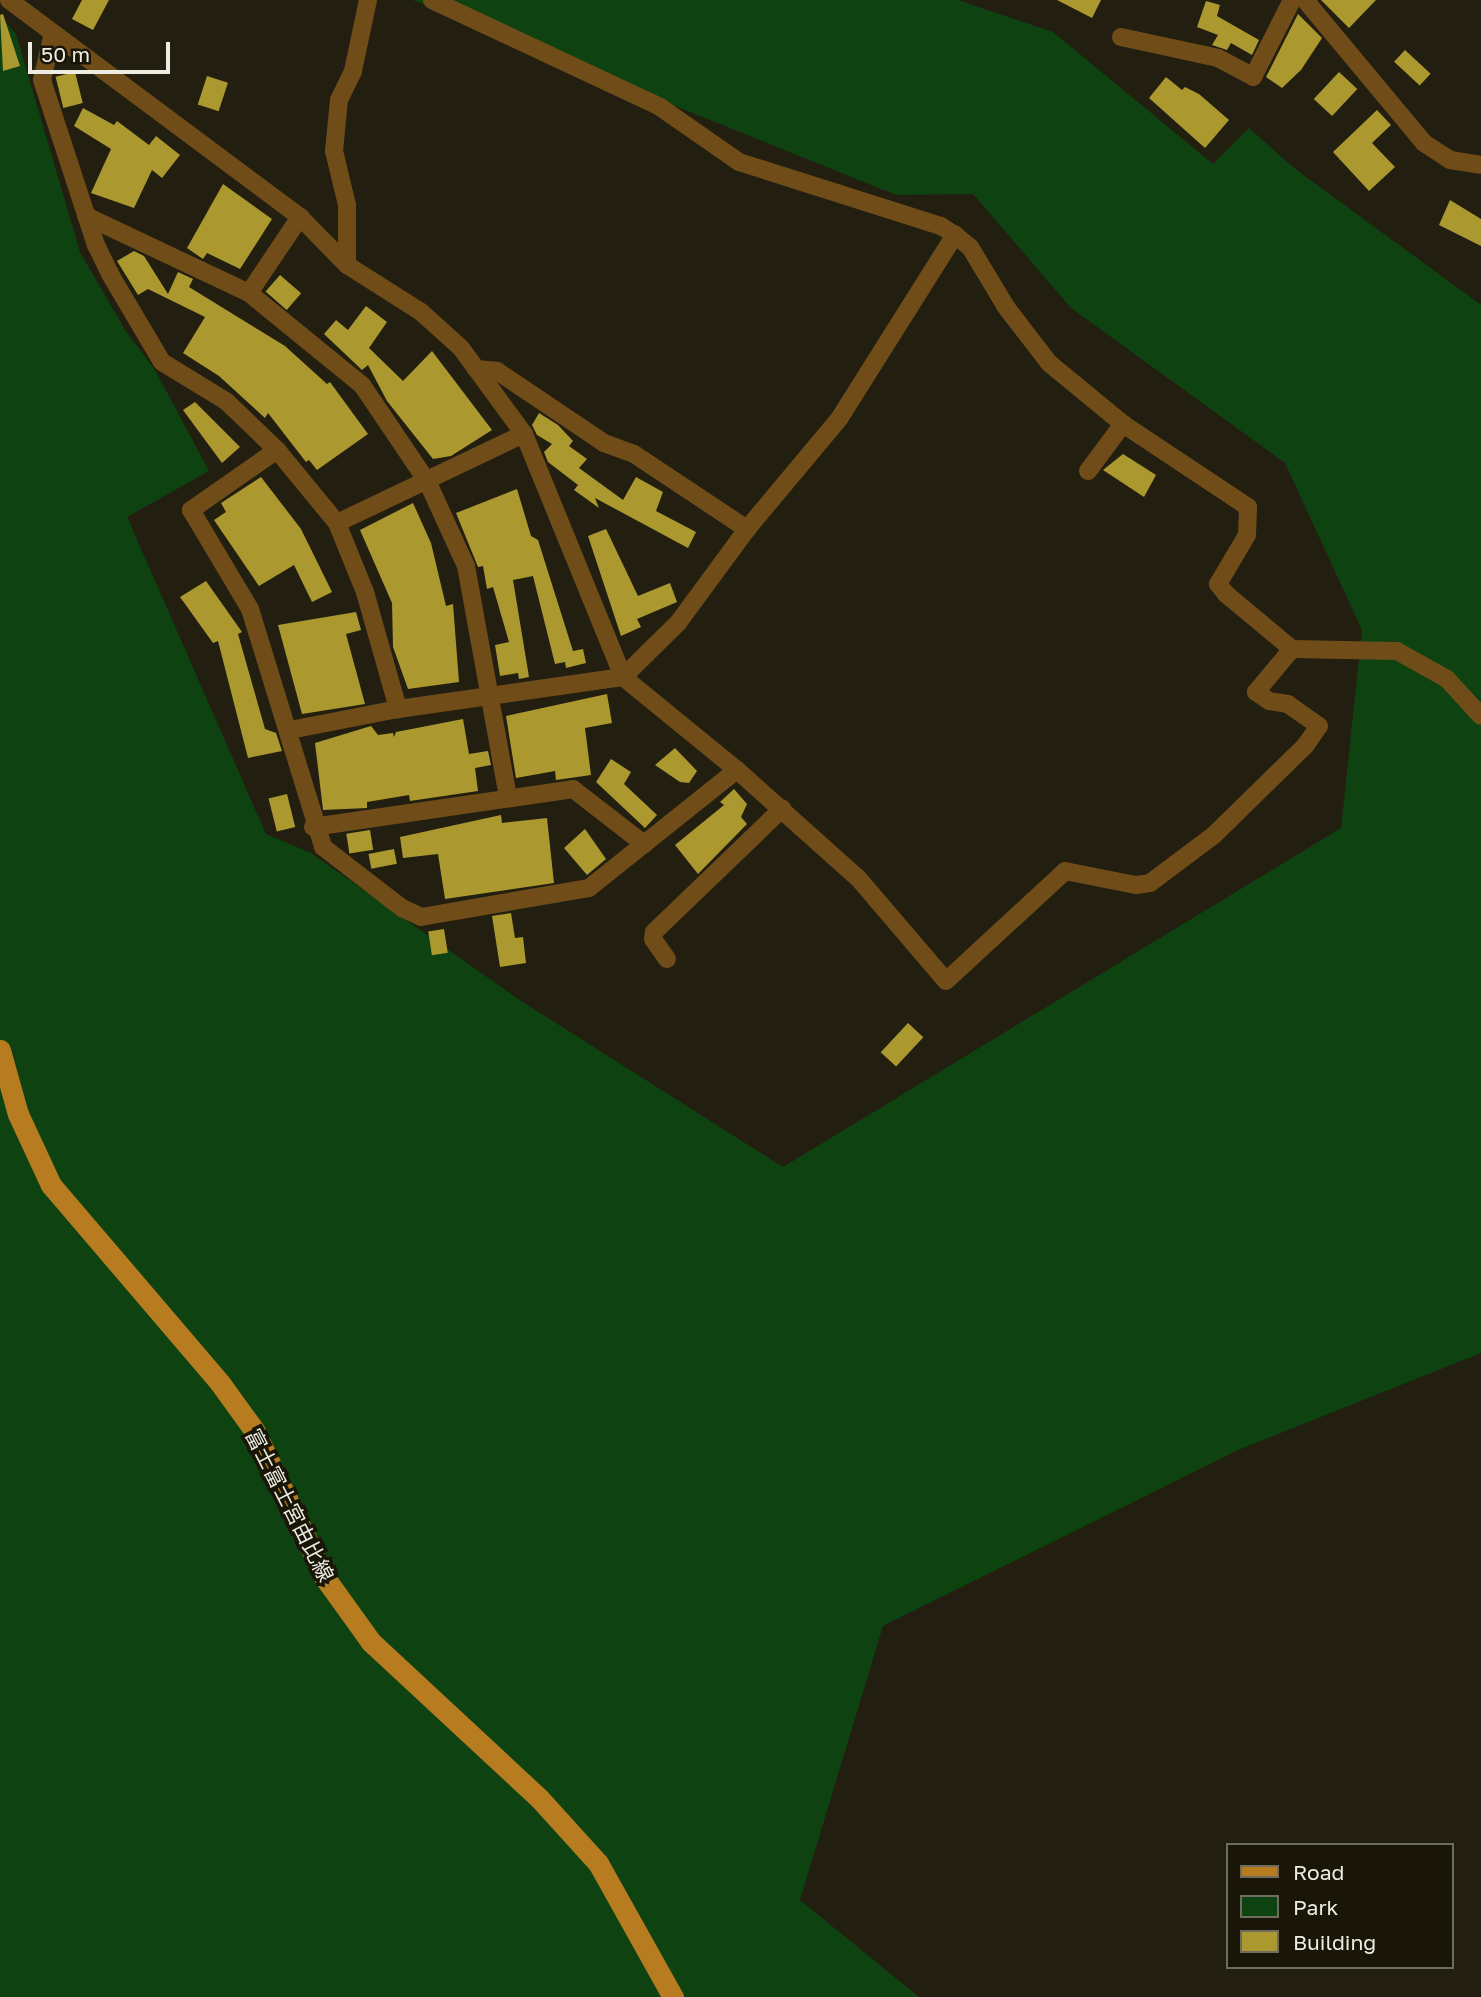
<!DOCTYPE html>
<html>
<head>
<meta charset="utf-8">
<style>
	body { margin:0 }
	#map { position:relative; width:1481px; height:1997px; overflow:hidden; background:#221f11; font-family:"Golos Text","Noto Sans JP",sans-serif }
	div>[style] { position:absolute }
	.green>* { inset:0; background:#0e4211 }
	.building>* { inset:0; background:#ab982f; transform-origin:0 0 }
	.minor>* { height:18px; margin:-9px; padding:0 9px; transform-origin:9px; border-radius:9px; background:#704c18 }
	.primary>* { height:21px; margin:-10.5px; padding:0 10.5px; transform-origin:10.5px; border-radius:10.5px; background:#b77b20 }
	span { translate:-50% -50%; white-space:nowrap; text-align:center; line-height:1.15; -webkit-text-stroke:7px #191608; paint-order:stroke }
	.street-label { font-size:21px; color:#edece2 }
	.legend { position:absolute; left:1226px; top:1843px; width:228px; height:126px; box-sizing:border-box; background:#191608; border:2px solid #6e6c5f; margin:0; padding:9px 12px; list-style:none; font-size:21px; color:#edece2 }
	.legend li { display:flex; align-items:center; gap:14px; height:35px }
	.legend b { width:35px; border:2px solid #6e6c5f }
	.scale { position:absolute; left:28px; top:42px; width:142px; height:32px; box-sizing:border-box; border:4px solid #edece2; border-top:0; padding-left:9px; font-size:21px; line-height:24px; white-space:nowrap; color:#edece2; -webkit-text-stroke:5px #191608; paint-order:stroke }
</style>
</head>
<body>
<div id="map">
	<div class="green">
		<div style="clip-path:polygon(413px 0,958px 0,1053px 32px,1213px 164px,1249px 128px,1294px 168px,1481px 305px,1481px 1353px,1238px 1450px,883px 1626px,800px 1900px,919px 1997px,0 1997px,0 16px,16px 34px,80px 252px,125px 330px,155px 370px,209px 471px,127px 517px,266px 834px,311px 853px,518px 999px,783px 1167px,1341px 828px,1362px 630px,1285px 463px,1071px 308px,973px 194px,896px 195px)"></div>
	</div>
	<div class="building">
		<div style="clip-path:polygon(82px 0,109px 0,93px 30px,72px 19px)"></div>
		<div style="clip-path:polygon(1057px 0,1101px 0,1092px 18px)"></div>
		<div style="clip-path:polygon(1321px 0,1376px 0,1349px 28px)"></div>
		<div style="clip-path:polygon(1206px 1px,1220px 5px,1217px 16px,1259px 40px,1252px 55px,1231px 43px,1227px 50px,1212px 45px,1218px 35px,1197px 27px)"></div>
		<div style="clip-path:polygon(3px 14px,20px 66px,3px 71px,0 15px)"></div>
		<div style="clip-path:polygon(1298px 14px,1322px 38px,1301px 70px,1282px 88px,1266px 77px)"></div>
		<div style="left:1405px;top:50px;width:35px;height:16px;rotate:43deg"></div>
		<div style="left:75px;top:72px;width:32px;height:20px;rotate:76deg"></div>
		<div style="left:1339px;top:72px;width:25px;height:37px;rotate:43deg"></div>
		<div style="left:207px;top:76px;width:22px;height:30px;rotate:18deg"></div>
		<div style="clip-path:polygon(1166px 77px,1182px 90px,1185px 87px,1199px 94px,1229px 120px,1205px 148px,1149px 98px)"></div>
		<div style="clip-path:polygon(83px 108px,114px 125px,117px 121px,149px 145px,156px 136px,180px 155px,162px 178px,152px 170px,134px 208px,91px 193px,111px 149px,74px 126px)"></div>
		<div style="clip-path:polygon(1377px 110px,1391px 125px,1372px 143px,1395px 167px,1369px 191px,1333px 152px)"></div>
		<div style="clip-path:polygon(223px 184px,272px 219px,240px 269px,207px 253px,203px 259px,187px 248px)"></div>
		<div style="clip-path:polygon(1450px 200px,1481px 219px,1481px 246px,1439px 225px)"></div>
		<div style="clip-path:polygon(134px 251px,144px 256px,168px 294px,178px 272px,193px 279px,189px 287px,285px 346px,327px 384px,330px 382px,368px 434px,317px 470px,309px 460px,306px 462px,268px 413px,265px 418px,219px 376px,183px 353px,205px 317px,148px 289px,138px 295px,117px 261px)"></div>
		<div style="left:280px;top:275px;width:28px;height:22px;rotate:41deg"></div>
		<div style="clip-path:polygon(366px 306px,387px 322px,369px 348px,403px 381px,432px 351px,492px 430px,451px 456px,433px 459px,387px 401px,368px 365px,362px 370px,324px 334px,336px 320px,348px 330px)"></div>
		<div style="clip-path:polygon(195px 402px,240px 447px,222px 463px,183px 410px)"></div>
		<div style="clip-path:polygon(539px 413px,558px 425px,573px 441px,569px 446px,587px 459px,579px 468px,623px 500px,636px 477px,663px 492px,656px 511px,696px 532px,688px 548px,595px 498px,599px 508px,574px 490px,578px 485px,548px 462px,544px 452px,552px 444px,537px 435px,532px 425px)"></div>
		<div style="clip-path:polygon(1123px 454px,1156px 475px,1144px 497px,1103px 470px)"></div>
		<div style="clip-path:polygon(261px 477px,301px 529px,332px 592px,312px 602px,294px 565px,259px 586px,214px 520px,226px 512px,221px 503px)"></div>
		<div style="clip-path:polygon(517px 489px,531px 536px,538px 540px,573px 651px,583px 649px,586px 663px,566px 668px,565px 662px,555px 664px,533px 576px,513px 580px,529px 677px,519px 679px,518px 673px,500px 676px,495px 645px,509px 642px,493px 587px,487px 589px,483px 566px,478px 567px,456px 513px)"></div>
		<div style="clip-path:polygon(413px 503px,431px 543px,446px 606px,453px 604px,459px 682px,408px 689px,393px 647px,392px 603px,360px 530px)"></div>
		<div style="clip-path:polygon(606px 529px,638px 596px,670px 583px,677px 602px,637px 619px,641px 627px,621px 636px,588px 536px)"></div>
		<div style="clip-path:polygon(206px 581px,242px 632px,238px 634px,265px 729px,276px 733px,282px 751px,248px 758px,218px 641px,213px 643px,180px 597px)"></div>
		<div style="clip-path:polygon(356px 612px,361px 630px,346px 634px,365px 704px,302px 714px,278px 625px)"></div>
		<div style="clip-path:polygon(607px 694px,612px 723px,585px 728px,591px 775px,556px 780px,555px 771px,516px 778px,506px 716px)"></div>
		<div style="clip-path:polygon(463px 719px,469px 754px,488px 751px,491px 765px,475px 768px,478px 791px,410px 801px,409px 795px,367px 802px,367px 808px,323px 810px,315px 743px,371px 726px,378px 735px,393px 733px,394px 737px,396px 732px)"></div>
		<div style="clip-path:polygon(675px 748px,697px 771px,689px 783px,680px 782px,655px 765px)"></div>
		<div style="clip-path:polygon(611px 759px,631px 772px,624px 784px,657px 815px,645px 828px,596px 782px)"></div>
		<div style="clip-path:polygon(734px 789px,747px 804px,741px 817px,747px 824px,698px 874px,675px 845px,724px 805px,720px 802px)"></div>
		<div style="left:287px;top:794px;width:34px;height:19px;rotate:76deg"></div>
		<div style="clip-path:polygon(501px 815px,502px 823px,547px 818px,554px 883px,445px 899px,438px 854px,403px 858px,400px 837px)"></div>
		<div style="clip-path:polygon(585px 829px,606px 859px,587px 875px,564px 848px)"></div>
		<div style="left:370px;top:830px;width:20px;height:24px;rotate:81deg"></div>
		<div style="left:394px;top:849px;width:15px;height:26px;rotate:79deg"></div>
		<div style="clip-path:polygon(511px 913px,515px 938px,523px 937px,526px 963px,500px 967px,492px 916px)"></div>
		<div style="left:444px;top:929px;width:24px;height:16px;rotate:81deg"></div>
		<div style="left:908px;top:1023px;width:21px;height:40px;rotate:43deg"></div>
	</div>
	<div class="minor">
		<div style="left:9px;top:0;width:363px;rotate:36.7deg"></div>
		<div style="left:300px;top:217px;width:67px;rotate:45.6deg"></div>
		<div style="left:347px;top:265px;width:88px;rotate:32.4deg"></div>
		<div style="left:421px;top:312px;width:54px;rotate:42deg"></div>
		<div style="left:461px;top:348px;width:107px;rotate:53.8deg"></div>
		<div style="left:524px;top:434px;width:262px;rotate:67.8deg"></div>
		<div style="left:623px;top:677px;width:147px;rotate:39.2deg"></div>
		<div style="left:737px;top:770px;width:162px;rotate:41.8deg"></div>
		<div style="left:858px;top:878px;width:135px;rotate:49.5deg"></div>
		<div style="left:946px;top:981px;width:162px;rotate:-42.7deg"></div>
		<div style="left:1065px;top:871px;width:72px;rotate:11.2deg"></div>
		<div style="left:1136px;top:885px;width:14px;rotate:-8deg"></div>
		<div style="left:1150px;top:883px;width:80px;rotate:-36.9deg"></div>
		<div style="left:1214px;top:835px;width:127px;rotate:-44.4deg"></div>
		<div style="left:1305px;top:746px;width:24px;rotate:-55deg"></div>
		<div style="left:1319px;top:726px;width:38px;rotate:-145deg"></div>
		<div style="left:1288px;top:704px;width:19px;rotate:-171deg"></div>
		<div style="left:1269px;top:701px;width:16px;rotate:-145deg"></div>
		<div style="left:1256px;top:692px;width:56px;rotate:-50.1deg"></div>
		<div style="left:432px;top:0;width:252px;rotate:25.1deg"></div>
		<div style="left:660px;top:107px;width:96px;rotate:34.8deg"></div>
		<div style="left:739px;top:162px;width:212px;rotate:17.6deg"></div>
		<div style="left:941px;top:226px;width:17px;rotate:33deg"></div>
		<div style="left:955px;top:235px;width:19px;rotate:39deg"></div>
		<div style="left:970px;top:247px;width:70px;rotate:59deg"></div>
		<div style="left:1006px;top:307px;width:71px;rotate:52.5deg"></div>
		<div style="left:1049px;top:363px;width:96px;rotate:39.5deg"></div>
		<div style="left:1123px;top:424px;width:150px;rotate:33.6deg"></div>
		<div style="left:1248px;top:507px;width:28px;rotate:92deg"></div>
		<div style="left:1247px;top:535px;width:57px;rotate:120.6deg"></div>
		<div style="left:1218px;top:584px;width:13px;rotate:51deg"></div>
		<div style="left:1226px;top:594px;width:86px;rotate:39.8deg"></div>
		<div style="left:1292px;top:649px;width:105px;rotate:1.1deg"></div>
		<div style="left:1397px;top:651px;width:57px;rotate:29.2deg"></div>
		<div style="left:1447px;top:679px;width:50px;rotate:47.4deg"></div>
		<div style="left:1305px;top:0;width:186px;rotate:50.2deg"></div>
		<div style="left:1424px;top:143px;width:31px;rotate:33deg"></div>
		<div style="left:1450px;top:160px;width:31px;rotate:9deg"></div>
		<div style="left:53px;top:33px;width:48px;rotate:103.2deg"></div>
		<div style="left:42px;top:80px;width:174px;rotate:71.9deg"></div>
		<div style="left:96px;top:245px;width:32px;rotate:64deg"></div>
		<div style="left:110px;top:274px;width:102px;rotate:59.4deg"></div>
		<div style="left:162px;top:362px;width:75px;rotate:31.4deg"></div>
		<div style="left:226px;top:401px;width:71px;rotate:43.9deg"></div>
		<div style="left:277px;top:450px;width:105px;rotate:145.1deg"></div>
		<div style="left:191px;top:510px;width:115px;rotate:59.2deg"></div>
		<div style="left:250px;top:609px;width:249px;rotate:72.9deg"></div>
		<div style="left:323px;top:847px;width:100px;rotate:37.7deg"></div>
		<div style="left:402px;top:908px;width:21px;rotate:25deg"></div>
		<div style="left:421px;top:917px;width:170px;rotate:-9.8deg"></div>
		<div style="left:589px;top:888px;width:189px;rotate:-38.6deg"></div>
		<div style="left:1121px;top:37px;width:99px;rotate:12.2deg"></div>
		<div style="left:1218px;top:58px;width:40px;rotate:28deg"></div>
		<div style="left:1253px;top:77px;width:86px;rotate:-63.1deg"></div>
		<div style="left:86px;top:216px;width:180px;rotate:25.3deg"></div>
		<div style="left:249px;top:293px;width:146px;rotate:39.2deg"></div>
		<div style="left:362px;top:385px;width:118px;rotate:56deg"></div>
		<div style="left:428px;top:483px;width:91px;rotate:65.4deg"></div>
		<div style="left:466px;top:566px;width:236px;rotate:79.7deg"></div>
		<div style="left:347px;top:265px;width:60px;rotate:-90deg"></div>
		<div style="left:347px;top:205px;width:56px;rotate:-103.5deg"></div>
		<div style="left:334px;top:151px;width:51px;rotate:-84.4deg"></div>
		<div style="left:339px;top:100px;width:32px;rotate:-64deg"></div>
		<div style="left:353px;top:71px;width:73px;rotate:-78.1deg"></div>
		<div style="left:249px;top:293px;width:92px;rotate:-56.1deg"></div>
		<div style="left:476px;top:369px;width:21px;rotate:5deg"></div>
		<div style="left:497px;top:371px;width:129px;rotate:33.9deg"></div>
		<div style="left:604px;top:443px;width:32px;rotate:20deg"></div>
		<div style="left:634px;top:454px;width:136px;rotate:33.6deg"></div>
		<div style="left:277px;top:450px;width:94px;rotate:50.6deg"></div>
		<div style="left:337px;top:523px;width:74px;rotate:67.9deg"></div>
		<div style="left:365px;top:592px;width:122px;rotate:74.2deg"></div>
		<div style="left:1088px;top:471px;width:59px;rotate:-53.3deg"></div>
		<div style="left:337px;top:523px;width:207px;rotate:-25.5deg"></div>
		<div style="left:290px;top:730px;width:110px;rotate:-11deg"></div>
		<div style="left:398px;top:709px;width:227px;rotate:-8.1deg"></div>
		<div style="left:623px;top:677px;width:77px;rotate:-44.5deg"></div>
		<div style="left:678px;top:623px;width:117px;rotate:-53.7deg"></div>
		<div style="left:747px;top:529px;width:143px;rotate:-50.1deg"></div>
		<div style="left:839px;top:419px;width:218px;rotate:-57.8deg"></div>
		<div style="left:313px;top:827px;width:263px;rotate:-8.3deg"></div>
		<div style="left:573px;top:789px;width:90px;rotate:37.8deg"></div>
		<div style="left:667px;top:959px;width:24px;rotate:-125deg"></div>
		<div style="left:653px;top:939px;width:7px;rotate:-82deg"></div>
		<div style="left:654px;top:932px;width:178px;rotate:-43.9deg"></div>
	</div>
	<div class="primary">
		<div style="left:0;top:1050px;width:66px;rotate:74.3deg"></div>
		<div style="left:18px;top:1114px;width:78px;rotate:65.1deg"></div>
		<div style="left:51px;top:1185px;width:260px;rotate:49.5deg"></div>
		<div style="left:220px;top:1383px;width:58px;rotate:54.1deg"></div>
		<div style="left:254px;top:1430px;width:164px;rotate:64.4deg"></div>
		<div style="left:325px;top:1578px;width:79px;rotate:54.3deg"></div>
		<div style="left:371px;top:1642px;width:229px;rotate:42.9deg"></div>
		<div style="left:539px;top:1798px;width:88px;rotate:47.8deg"></div>
		<div style="left:598px;top:1863px;width:154px;rotate:60.8deg"></div>
	</div>
	<div class="street-label">
		<span style="left:290px;top:1505px;rotate:63deg">富士富士宮由比線</span>
	</div>
	<ul class="legend">
	<li><b style="height:9px;background:#b77b20"></b>Road</li>
	<li><b style="height:19px;background:#0e4211"></b>Park</li>
	<li><b style="height:19px;background:#ab982f"></b>Building</li>
	</ul>
	<div class="scale">50 m</div>
</div>
</body>
</html>
